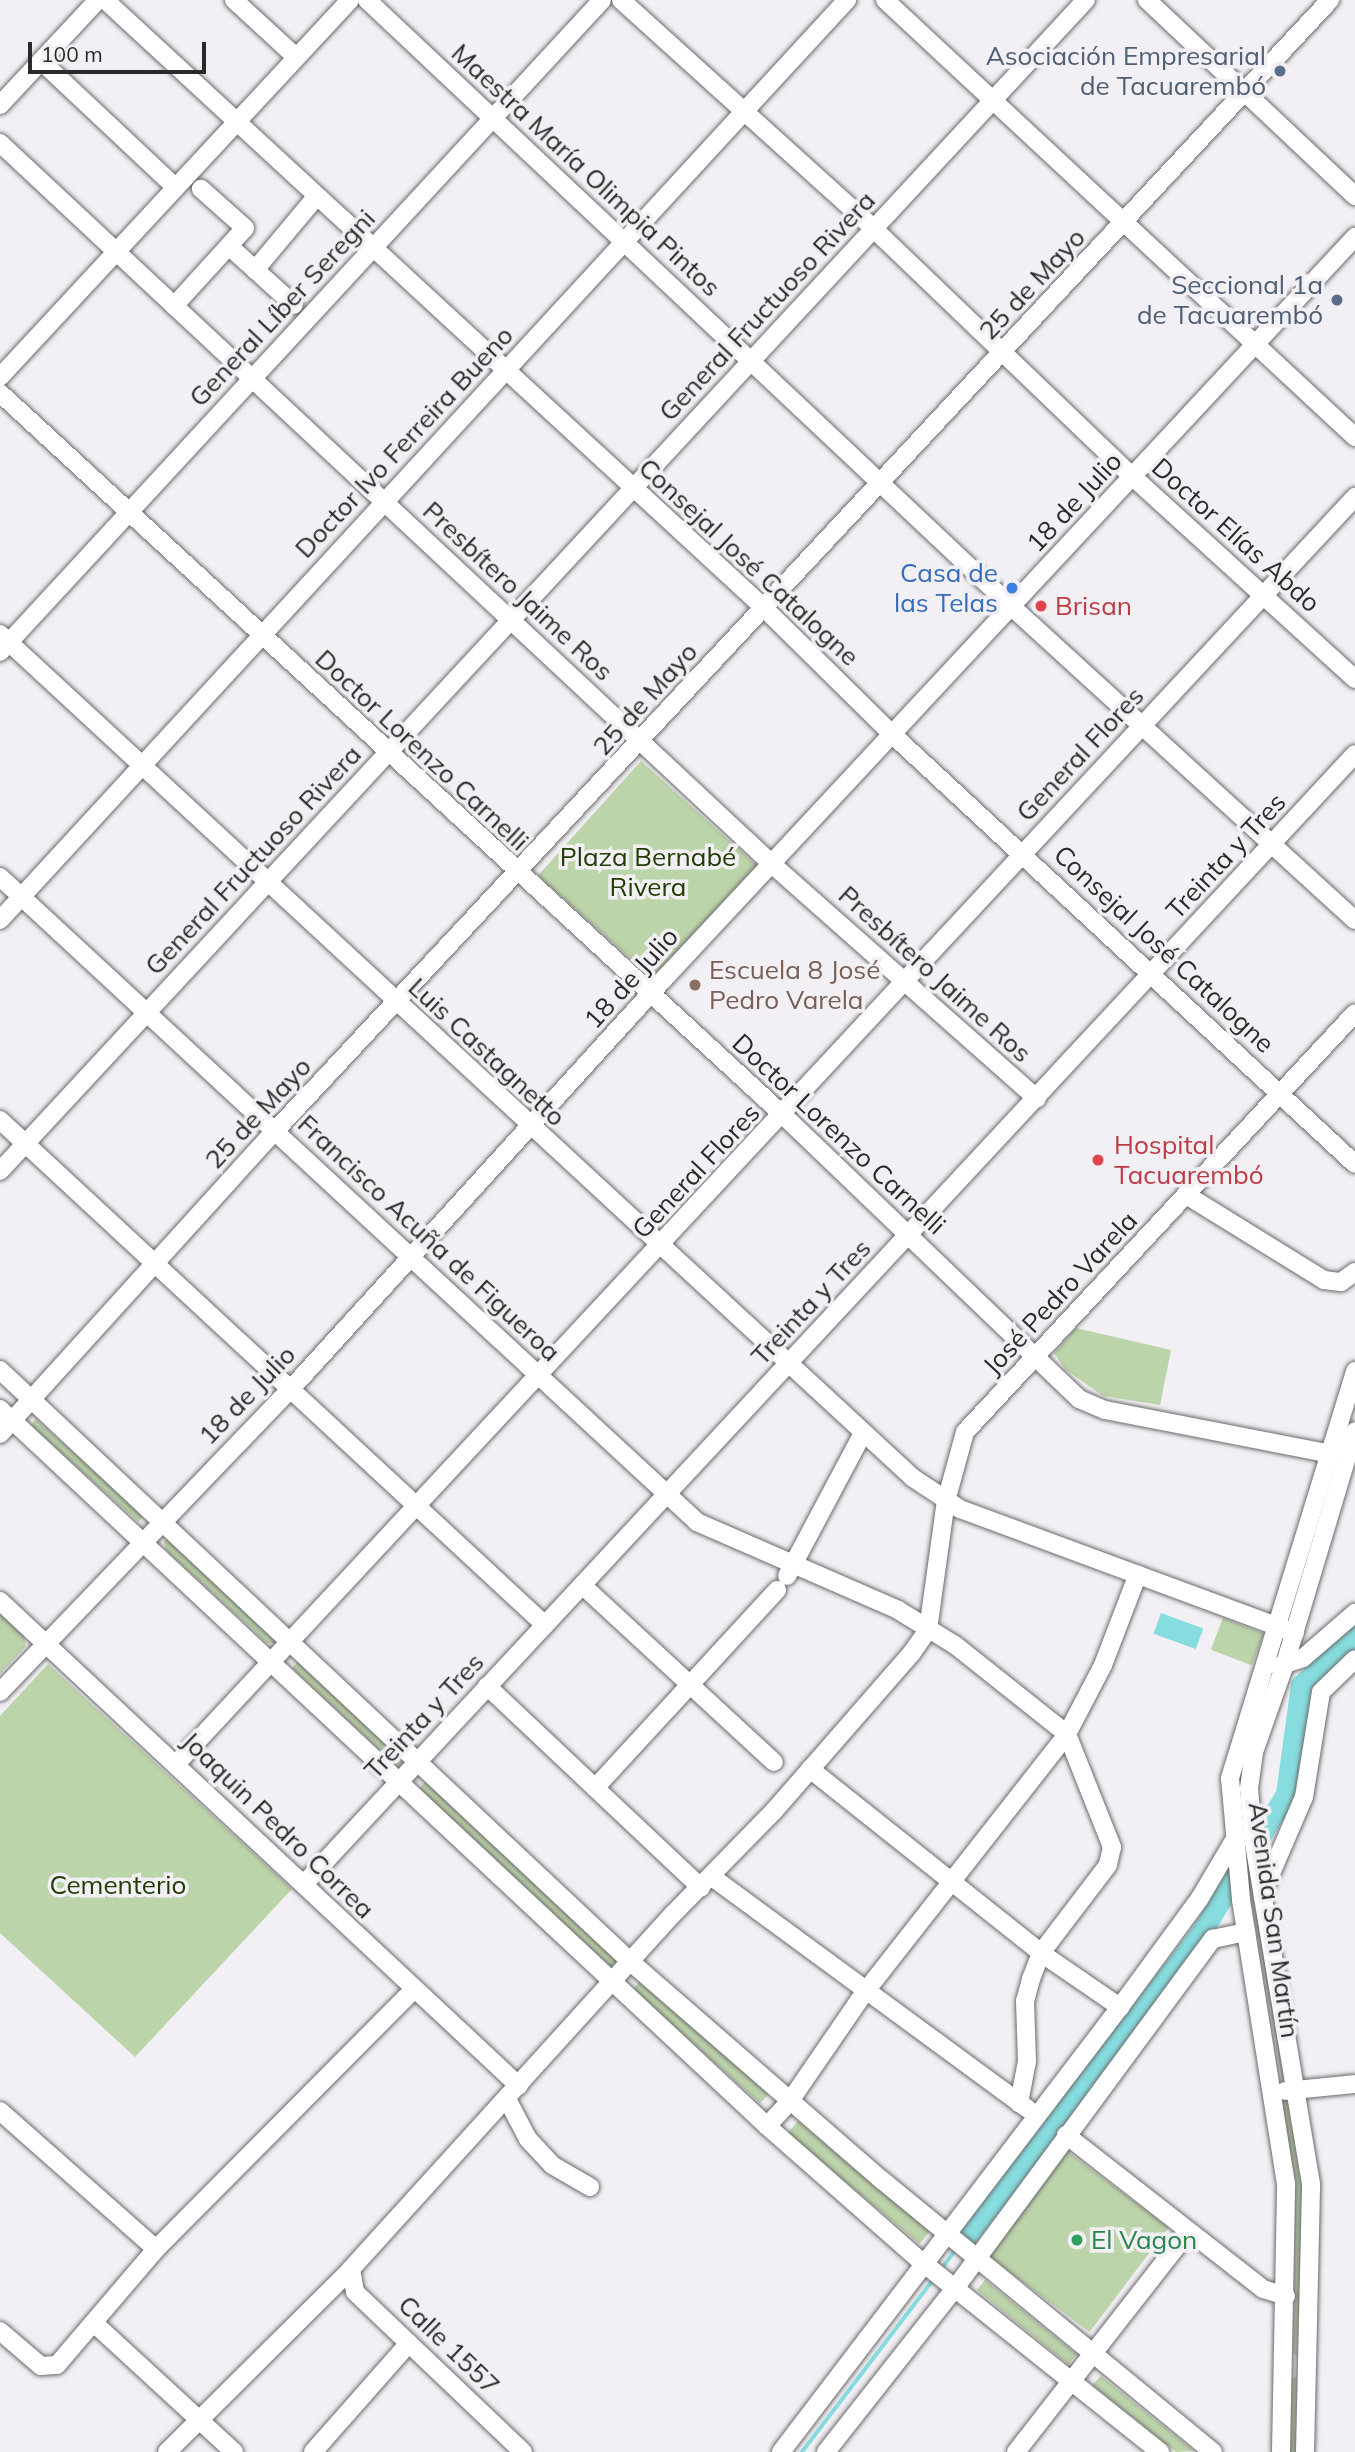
<!DOCTYPE html>
<html>
<head>
<meta charset="utf-8">
<style>
	body { margin:0 }
	#map { position:relative; width:1355px; height:2452px; overflow:hidden; background:#f2f0f4; font-family:Mulish,sans-serif }
	div>[style] { position:absolute }
	.green>* { inset:0; background:#bcd4aa; transform-origin:0 0 }
	.water>* { inset:0; background:#86dcde; transform-origin:0 0 }
	.stream>* { height:3.5px; margin:-1.75px; padding:0 1.75px; transform-origin:1.75px; border-radius:1.75px; background:#86dcde }
	.river>* { height:21px; margin:-10.5px; padding:0 10.5px; transform-origin:10.5px; border-radius:10.5px; background:#86dcde }
	.roads { filter:drop-shadow(0 0 2px #6b696c) drop-shadow(0 0 2px #6b696c) }
	.minor>* { height:18px; margin:-9px; padding:0 9px; transform-origin:9px; border-radius:9px; background:#fff }
	.dots>* { width:19px; height:19px; translate:-50% -50%; box-sizing:border-box; border:4px solid #f2f0f4; border-radius:50% }
	span { translate:-50% -50%; white-space:nowrap; text-align:center; line-height:1.15; -webkit-text-stroke:7px #f2f0f4; paint-order:stroke }
	.service-label { font-size:26px; color:#4e5e75 }
	.right { translate:-100% -50%; text-align:right }
	.street-label { font-size:26px; color:#2b2a2b }
	.shop-label { font-size:26px; color:#366cbe }
	.health-label { font-size:26px; color:#be3a42 }
	.left { translate:0 -50%; text-align:left }
	.park-label { font-size:26px; color:#213c00 }
	.education-label { font-size:26px; color:#785e54 }
	.leisure-label { font-size:26px; color:#27864d }
	.scale { position:absolute; left:28px; top:42px; width:178px; height:32px; box-sizing:border-box; border:4px solid #2b2a2b; border-top:0; padding-left:9px; font-size:21px; line-height:24px; white-space:nowrap; color:#2b2a2b; -webkit-text-stroke:5px #f2f0f4; paint-order:stroke }
</style>
</head>
<body>
<div id="map">
	<div class="green">
		<div style="left:641px;top:761px;width:159px;height:154px;rotate:42deg"></div>
		<div style="clip-path:polygon(1076px 1328px,1171px 1350px,1160px 1405px,1103px 1396px,1065px 1369px,1054px 1353px)"></div>
		<div style="left:36px;top:1419px;width:145px;height:8px;rotate:42deg"></div>
		<div style="clip-path:polygon(169px 1538px,277px 1640px,275px 1643px,267px 1643px,165px 1549px,164px 1541px)"></div>
		<div style="clip-path:polygon(0 1609px,22px 1630px,26px 1646px,0 1674px)"></div>
		<div style="left:1223px;top:1618px;width:44px;height:34px;rotate:21deg"></div>
		<div style="left:300px;top:1659px;width:146px;height:12px;rotate:43deg"></div>
		<div style="clip-path:polygon(48px 1664px,292px 1889px,135px 2057px,0 1933px,0 1716px)"></div>
		<div style="left:428px;top:1779px;width:262px;height:13px;rotate:43deg"></div>
		<div style="clip-path:polygon(1257px 1903px,1285px 2078px,1282px 2079px,1256px 1919px)"></div>
		<div style="left:641px;top:1980px;width:171px;height:12px;rotate:42deg"></div>
		<div style="clip-path:polygon(1288px 2097px,1304px 2180px,1297px 2357px,1293px 2353px,1295px 2217px,1282px 2101px)"></div>
		<div style="left:798px;top:2121px;width:172px;height:16px;rotate:40deg"></div>
		<div style="left:1063px;top:2148px;width:132px;height:131px;rotate:37deg"></div>
		<div style="left:985px;top:2280px;width:118px;height:13px;rotate:39deg"></div>
		<div style="clip-path:polygon(1101px 2376px,1194px 2451px,1176px 2452px,1092px 2385px)"></div>
		<div style="clip-path:polygon(1297px 2376px,1300px 2452px,1289px 2452px,1291px 2379px)"></div>
	</div>
	<div class="water">
		<div style="left:1161px;top:1613px;width:45px;height:22px;rotate:20deg"></div>
	</div>
	<div class="stream">
		<div style="left:940px;top:2271px;width:27px;rotate:-54deg"></div>
		<div style="left:802px;top:2452px;width:216px;rotate:-52.7deg"></div>
	</div>
	<div class="river">
		<div style="left:966px;top:2237px;width:383px;rotate:-52.3deg"></div>
		<div style="left:1200px;top:1934px;width:164px;rotate:-58.4deg"></div>
		<div style="left:1286px;top:1794px;width:110px;rotate:-82.2deg"></div>
		<div style="left:1301px;top:1685px;width:74px;rotate:-42.8deg"></div>
	</div>
	<div class="roads">
		<div class="minor">
			<div style="left:105px;top:0;width:897px;rotate:42.69deg"></div>
			<div style="left:764px;top:608px;width:181px;rotate:44.6deg"></div>
			<div style="left:893px;top:735px;width:630px;rotate:42.88deg"></div>
			<div style="left:234px;top:0;width:84px;rotate:42.6deg"></div>
			<div style="left:367px;top:0;width:886px;rotate:43.26deg"></div>
			<div style="left:1012px;top:607px;width:464px;rotate:42.4deg"></div>
			<div style="left:621px;top:0;width:341px;rotate:42.1deg"></div>
			<div style="left:874px;top:229px;width:359px;rotate:43.8deg"></div>
			<div style="left:1133px;top:477px;width:300px;rotate:42.3deg"></div>
			<div style="left:885px;top:0;width:642px;rotate:42.92deg"></div>
			<div style="left:1147px;top:0;width:286px;rotate:43.3deg"></div>
			<div style="left:41px;top:61px;width:184px;rotate:43.2deg"></div>
			<div style="left:0;top:105px;width:144px;rotate:-47deg"></div>
			<div style="left:0;top:143px;width:1059px;rotate:43.05deg"></div>
			<div style="left:774px;top:866px;width:351px;rotate:41.5deg"></div>
			<div style="left:230px;top:247px;width:86px;rotate:42.2deg"></div>
			<div style="left:255px;top:270px;width:95px;rotate:-50.1deg"></div>
			<div style="left:174px;top:306px;width:105px;rotate:-47.7deg"></div>
			<div style="left:245px;top:228px;width:59px;rotate:-138.4deg"></div>
			<div style="left:0;top:377px;width:514px;rotate:-47.13deg"></div>
			<div style="left:0;top:393px;width:1065px;rotate:42.68deg"></div>
			<div style="left:783px;top:1115px;width:410px;rotate:43.8deg"></div>
			<div style="left:1079px;top:1399px;width:28px;rotate:23deg"></div>
			<div style="left:1105px;top:1410px;width:230px;rotate:11deg"></div>
			<div style="left:0;top:634px;width:1243px;rotate:42.75deg"></div>
			<div style="left:913px;top:1478px;width:56px;rotate:33.4deg"></div>
			<div style="left:960px;top:1509px;width:357px;rotate:20.3deg"></div>
			<div style="left:0;top:652px;width:887px;rotate:-47.28deg"></div>
			<div style="left:0;top:877px;width:950px;rotate:42.78deg"></div>
			<div style="left:697px;top:1522px;width:219px;rotate:23.6deg"></div>
			<div style="left:898px;top:1610px;width:67px;rotate:31.6deg"></div>
			<div style="left:955px;top:1645px;width:143px;rotate:38.5deg"></div>
			<div style="left:1067px;top:1734px;width:122px;rotate:68.3deg"></div>
			<div style="left:1112px;top:1847px;width:18px;rotate:103deg"></div>
			<div style="left:1108px;top:1865px;width:111px;rotate:127.3deg"></div>
			<div style="left:1041px;top:1953px;width:28px;rotate:111deg"></div>
			<div style="left:1031px;top:1979px;width:23px;rotate:105deg"></div>
			<div style="left:1025px;top:2001px;width:60px;rotate:88.1deg"></div>
			<div style="left:1027px;top:2061px;width:43px;rotate:100.8deg"></div>
			<div style="left:0;top:920px;width:1251px;rotate:-47.37deg"></div>
			<div style="left:0;top:1120px;width:743px;rotate:42.82deg"></div>
			<div style="left:0;top:1171px;width:1597px;rotate:-47.16deg"></div>
			<div style="left:1188px;top:1196px;width:160px;rotate:31.7deg"></div>
			<div style="left:1324px;top:1280px;width:17px;rotate:7deg"></div>
			<div style="left:1341px;top:1282px;width:17px;rotate:-36deg"></div>
			<div style="left:0;top:1370px;width:867px;rotate:43.18deg"></div>
			<div style="left:632px;top:1963px;width:332px;rotate:41deg"></div>
			<div style="left:883px;top:2181px;width:427px;rotate:39.4deg"></div>
			<div style="left:0;top:1409px;width:1050px;rotate:43.07deg"></div>
			<div style="left:767px;top:2126px;width:206px;rotate:41.3deg"></div>
			<div style="left:922px;top:2262px;width:305px;rotate:38.6deg"></div>
			<div style="left:0;top:1434px;width:409px;rotate:-47.8deg"></div>
			<div style="left:275px;top:1131px;width:1547px;rotate:-46.99deg"></div>
			<div style="left:787px;top:1576px;width:162px;rotate:-62deg"></div>
			<div style="left:582px;top:1585px;width:261px;rotate:42.7deg"></div>
			<div style="left:0;top:1601px;width:710px;rotate:43.06deg"></div>
			<div style="left:1279px;top:1666px;width:25px;rotate:-18deg"></div>
			<div style="left:1303px;top:1658px;width:69px;rotate:-40.9deg"></div>
			<div style="left:487px;top:1686px;width:294px;rotate:43.3deg"></div>
			<div style="left:0;top:1692px;width:417px;rotate:-46.2deg"></div>
			<div style="left:289px;top:1391px;width:554px;rotate:-47.71deg"></div>
			<div style="left:662px;top:981px;width:1017px;rotate:-47.03deg"></div>
			<div style="left:176px;top:1764px;width:1731px;rotate:-47.06deg"></div>
			<div style="left:810px;top:1769px;width:295px;rotate:38.5deg"></div>
			<div style="left:1041px;top:1953px;width:96px;rotate:34.4deg"></div>
			<div style="left:595px;top:1788px;width:269px;rotate:-47.4deg"></div>
			<div style="left:712px;top:1877px;width:392px;rotate:36.3deg"></div>
			<div style="left:304px;top:1884px;width:1543px;rotate:-47.07deg"></div>
			<div style="left:1263px;top:1892px;width:103px;rotate:-66.7deg"></div>
			<div style="left:1304px;top:1797px;width:106px;rotate:-80.8deg"></div>
			<div style="left:1321px;top:1692px;width:47px;rotate:-44.1deg"></div>
			<div style="left:1285px;top:2091px;width:70px;rotate:-5.7deg"></div>
			<div style="left:507px;top:2099px;width:45px;rotate:62.3deg"></div>
			<div style="left:528px;top:2139px;width:35px;rotate:47deg"></div>
			<div style="left:552px;top:2165px;width:44px;rotate:30.1deg"></div>
			<div style="left:0;top:2111px;width:208px;rotate:41.5deg"></div>
			<div style="left:767px;top:2126px;width:34px;rotate:-47deg"></div>
			<div style="left:790px;top:2101px;width:132px;rotate:-55.5deg"></div>
			<div style="left:865px;top:1992px;width:328px;rotate:-51.9deg"></div>
			<div style="left:1067px;top:1734px;width:78px;rotate:-62.4deg"></div>
			<div style="left:1103px;top:1665px;width:97px;rotate:-69deg"></div>
			<div style="left:1066px;top:2135px;width:250px;rotate:38deg"></div>
			<div style="left:1263px;top:2289px;width:24px;rotate:17deg"></div>
			<div style="left:351px;top:2269px;width:23px;rotate:80deg"></div>
			<div style="left:355px;top:2292px;width:232px;rotate:43.6deg"></div>
			<div style="left:95px;top:2324px;width:189px;rotate:42.6deg"></div>
			<div style="left:0;top:2331px;width:54px;rotate:40.5deg"></div>
			<div style="left:41px;top:2366px;width:16px;rotate:-4deg"></div>
			<div style="left:57px;top:2365px;width:153px;rotate:-49.5deg"></div>
			<div style="left:156px;top:2249px;width:363px;rotate:-45.2deg"></div>
			<div style="left:167px;top:2452px;width:260px;rotate:-44.8deg"></div>
			<div style="left:351px;top:2269px;width:479px;rotate:-47.8deg"></div>
			<div style="left:673px;top:1914px;width:143px;rotate:-45.6deg"></div>
			<div style="left:773px;top:1812px;width:210px;rotate:-48.9deg"></div>
			<div style="left:911px;top:1654px;width:29px;rotate:-55deg"></div>
			<div style="left:928px;top:1630px;width:130px;rotate:-82.1deg"></div>
			<div style="left:946px;top:1501px;width:72px;rotate:-74.6deg"></div>
			<div style="left:965px;top:1432px;width:572px;rotate:-47.05deg"></div>
			<div style="left:313px;top:2452px;width:145px;rotate:-48.6deg"></div>
			<div style="left:781px;top:2452px;width:559px;rotate:-52.7deg"></div>
			<div style="left:1120px;top:2007px;width:135px;rotate:-53.7deg"></div>
			<div style="left:1200px;top:1898px;width:65px;rotate:-59.5deg"></div>
			<div style="left:826px;top:2452px;width:210px;rotate:-51.8deg"></div>
			<div style="left:956px;top:2287px;width:433px;rotate:-53.6deg"></div>
			<div style="left:1213px;top:1939px;width:34px;rotate:-12deg"></div>
			<div style="left:1016px;top:2452px;width:279px;rotate:-52deg"></div>
			<div style="left:1281px;top:2452px;width:268px;rotate:-88.9deg"></div>
			<div style="left:1286px;top:2184px;width:289px;rotate:-99deg"></div>
			<div style="left:1241px;top:1899px;width:121px;rotate:-95.2deg"></div>
			<div style="left:1230px;top:1778px;width:426px;rotate:-72.9deg"></div>
			<div style="left:1305px;top:2452px;width:268px;rotate:-88.7deg"></div>
			<div style="left:1311px;top:2184px;width:352px;rotate:-99.5deg"></div>
			<div style="left:1253px;top:1837px;width:49px;rotate:-94.7deg"></div>
			<div style="left:1249px;top:1788px;width:36px;rotate:-82deg"></div>
			<div style="left:1254px;top:1752px;width:90px;rotate:-70.6deg"></div>
			<div style="left:1284px;top:1667px;width:246px;rotate:-73.3deg"></div>
		</div>
	</div>
	<div class="dots">
		<div style="left:1280px;top:71px;background:#5c6f8a"></div>
		<div style="left:1337px;top:300px;background:#5c6f8a"></div>
		<div style="left:1012px;top:588px;background:#3f7fe0"></div>
		<div style="left:1041px;top:606px;background:#e0444e"></div>
		<div style="left:695px;top:985px;background:#8d6e63"></div>
		<div style="left:1098px;top:1160px;background:#e0444e"></div>
		<div style="left:1077px;top:2240px;background:#2e9e5b"></div>
	</div>
	<div class="service-label">
		<span class="right" style="left:1266px;top:71px">Asociación Empresarial<br>de Tacuarembó</span>
		<span class="right" style="left:1323px;top:300px">Seccional 1a<br>de Tacuarembó</span>
	</div>
	<div class="street-label">
		<span style="left:586px;top:170px;rotate:43deg">Maestra María Olimpia Pintos</span>
		<span style="left:1032px;top:284px;rotate:-47deg">25 de Mayo</span>
		<span style="left:767px;top:306px;rotate:-47deg">General Fructuoso Rivera</span>
		<span style="left:282px;top:308px;rotate:-47deg">General Líber Seregni</span>
		<span style="left:404px;top:442px;rotate:-47deg">Doctor Ivo Ferreira Bueno</span>
		<span style="left:1074px;top:502px;rotate:-47deg">18 de Julio</span>
		<span style="left:1236px;top:535px;rotate:42deg">Doctor Elías Abdo</span>
		<span style="left:749px;top:562px;rotate:43deg">Consejal José Catalogne</span>
		<span style="left:518px;top:591px;rotate:43deg">Presbítero Jaime Ros</span>
		<span style="left:645px;top:699px;rotate:-48deg">25 de Mayo</span>
		<span style="left:422px;top:750px;rotate:43deg">Doctor Lorenzo Carnelli</span>
		<span style="left:1080px;top:754px;rotate:-47deg">General Flores</span>
		<span style="left:1226px;top:856px;rotate:-47deg">Treinta y Tres</span>
		<span style="left:253px;top:860px;rotate:-47deg">General Fructuoso Rivera</span>
		<span style="left:1164px;top:949px;rotate:43deg">Consejal José Catalogne</span>
		<span style="left:935px;top:974px;rotate:42deg">Presbítero Jaime Ros</span>
		<span style="left:631px;top:978px;rotate:-48deg">18 de Julio</span>
		<span style="left:487px;top:1052px;rotate:43deg">Luis Castagnetto</span>
		<span style="left:258px;top:1113px;rotate:-47deg">25 de Mayo</span>
		<span style="left:839px;top:1134px;rotate:43deg">Doctor Lorenzo Carnelli</span>
		<span style="left:696px;top:1171px;rotate:-47deg">General Flores</span>
		<span style="left:429px;top:1238px;rotate:43deg">Francisco Acuña de Figueroa</span>
		<span style="left:1060px;top:1293px;rotate:-47deg">José Pedro Varela</span>
		<span style="left:811px;top:1302px;rotate:-47deg">Treinta y Tres</span>
		<span style="left:247px;top:1395px;rotate:-46deg">18 de Julio</span>
		<span style="left:424px;top:1716px;rotate:-47deg">Treinta y Tres</span>
		<span style="left:278px;top:1825px;rotate:44deg">Joaquin Pedro Correa</span>
		<span style="left:1274px;top:1920px;rotate:82deg">Avenida San Martín</span>
		<span style="left:449px;top:2345px;rotate:44deg">Calle 1557</span>
	</div>
	<div class="shop-label">
		<span class="right" style="left:998px;top:588px">Casa de<br>las Telas</span>
	</div>
	<div class="health-label">
		<span class="left" style="left:1055px;top:606px">Brisan</span>
		<span class="left" style="left:1114px;top:1160px">Hospital<br>Tacuarembó</span>
	</div>
	<div class="park-label">
		<span style="left:648px;top:872px">Plaza Bernabé<br>Rivera</span>
		<span style="left:118px;top:1885px">Cementerio</span>
	</div>
	<div class="education-label">
		<span class="left" style="left:709px;top:985px">Escuela 8 José<br>Pedro Varela</span>
	</div>
	<div class="leisure-label">
		<span class="left" style="left:1091px;top:2240px">El Vagon</span>
	</div>
	<div class="scale">100 m</div>
</div>
</body>
</html>
